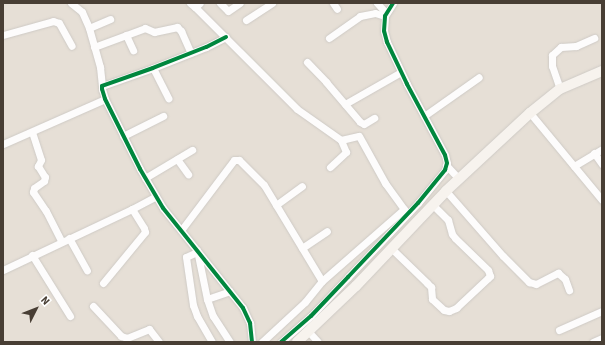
<!DOCTYPE html>
<html>
<head>
<meta charset="utf-8">
<style>
	body { margin:0 }
	#map { position:relative; width:605px; height:345px; overflow:hidden; background:#f2eeea; font-family:"Source Sans 3",sans-serif }
	div>[style] { position:absolute }
	.residential>* { inset:0; background:#e6dfd6; transform-origin:0 0 }
	.roads { filter:drop-shadow(0 0 1px #cecac5) drop-shadow(0 0 1px #cecac5) }
	.street>* { height:7px; margin:-3.5px; padding:0 3.5px; transform-origin:3.5px; border-radius:3.5px; background:#fdfcfc }
	.secondary>* { height:10px; margin:-5px; padding:0 5px; transform-origin:5px; border-radius:5px; background:#f7f3ee }
	.cycleway>* { height:4px; margin:-2px; padding:0 2px; transform-origin:2px; border-radius:2px; background:#00873e }
	span { translate:-50% -50%; white-space:nowrap; text-align:center; line-height:1.15; -webkit-text-stroke:4px #fff; paint-order:stroke }
	.frame { position:absolute; inset:0; border:4px solid #483e34; pointer-events:none }
	.north { position:absolute; left:16px; top:289px; width:40px; height:40px; -webkit-text-stroke:3px #fff; paint-order:stroke; rotate:48deg; font-size:11px; font-weight:700; line-height:16px; text-align:center; color:#483e34 }
	.north::after { content:''; display:block; margin:auto; width:14px; height:18px; background:#483e34; clip-path:polygon(50% 0,100% 100%,50% 72%,0 100%) }
</style>
</head>
<body>
<div id="map">
	<div class="residential">
		<div style="left:3px;top:3px;width:599px;height:339px"></div>
	</div>
	<div class="roads">
		<div class="street">
			<div style="left:71px;top:3px;width:14px;rotate:39deg"></div>
			<div style="left:82px;top:12px;width:17px;rotate:66deg"></div>
			<div style="left:89px;top:28px;width:41px;rotate:74.2deg"></div>
			<div style="left:100px;top:67px;width:19px;rotate:84deg"></div>
			<div style="left:190px;top:3px;width:6px;rotate:39deg"></div>
			<div style="left:195px;top:7px;width:6px;rotate:-39deg"></div>
			<div style="left:220px;top:3px;width:11px;rotate:45deg"></div>
			<div style="left:228px;top:11px;width:14px;rotate:-34deg"></div>
			<div style="left:333px;top:3px;width:7px;rotate:56deg"></div>
			<div style="left:377px;top:3px;width:13px;rotate:48deg"></div>
			<div style="left:195px;top:7px;width:144px;rotate:45deg"></div>
			<div style="left:297px;top:109px;width:54px;rotate:35.2deg"></div>
			<div style="left:341px;top:140px;width:18px;rotate:-13deg"></div>
			<div style="left:359px;top:136px;width:54px;rotate:61deg"></div>
			<div style="left:385px;top:183px;width:37px;rotate:54deg"></div>
			<div style="left:246px;top:20px;width:31px;rotate:-33deg"></div>
			<div style="left:89px;top:28px;width:23px;rotate:-23deg"></div>
			<div style="left:3px;top:35px;width:52px;rotate:-15.6deg"></div>
			<div style="left:53px;top:21px;width:6px;rotate:18deg"></div>
			<div style="left:59px;top:23px;width:26px;rotate:61deg"></div>
			<div style="left:126px;top:35px;width:17px;rotate:65deg"></div>
			<div style="left:226px;top:37px;width:22px;rotate:153deg"></div>
			<div style="left:206px;top:47px;width:57px;rotate:158.4deg"></div>
			<div style="left:153px;top:68px;width:54px;rotate:160.6deg"></div>
			<div style="left:102px;top:86px;width:3px;rotate:90deg"></div>
			<div style="left:102px;top:89px;width:10px;rotate:73deg"></div>
			<div style="left:105px;top:99px;width:78px;rotate:63.4deg"></div>
			<div style="left:140px;top:169px;width:45px;rotate:59.5deg"></div>
			<div style="left:163px;top:208px;width:128px;rotate:51.3deg"></div>
			<div style="left:243px;top:308px;width:17px;rotate:65deg"></div>
			<div style="left:250px;top:323px;width:19px;rotate:84deg"></div>
			<div style="left:329px;top:38px;width:38px;rotate:-35deg"></div>
			<div style="left:360px;top:16px;width:15px;rotate:-11deg"></div>
			<div style="left:375px;top:13px;width:10px;rotate:17deg"></div>
			<div style="left:94px;top:47px;width:54px;rotate:-20.4deg"></div>
			<div style="left:145px;top:28px;width:10px;rotate:24deg"></div>
			<div style="left:154px;top:32px;width:24px;rotate:-12deg"></div>
			<div style="left:177px;top:27px;width:6px;rotate:45deg"></div>
			<div style="left:181px;top:31px;width:24px;rotate:66deg"></div>
			<div style="left:307px;top:62px;width:28px;rotate:46deg"></div>
			<div style="left:326px;top:82px;width:52px;rotate:49.6deg"></div>
			<div style="left:360px;top:122px;width:4px;rotate:27deg"></div>
			<div style="left:364px;top:124px;width:12px;rotate:-31deg"></div>
			<div style="left:153px;top:68px;width:34px;rotate:63deg"></div>
			<div style="left:560px;top:89px;width:24px;rotate:-109deg"></div>
			<div style="left:552px;top:66px;width:11px;rotate:-90deg"></div>
			<div style="left:552px;top:55px;width:12px;rotate:-42deg"></div>
			<div style="left:561px;top:47px;width:15px;rotate:-4deg"></div>
			<div style="left:576px;top:46px;width:20px;rotate:-24deg"></div>
			<div style="left:345px;top:104px;width:64px;rotate:-29.7deg"></div>
			<div style="left:530px;top:113px;width:113px;rotate:50.4deg"></div>
			<div style="left:424px;top:116px;width:67px;rotate:-35.3deg"></div>
			<div style="left:32px;top:132px;width:29px;rotate:72deg"></div>
			<div style="left:41px;top:160px;width:7px;rotate:117deg"></div>
			<div style="left:38px;top:166px;width:13px;rotate:58deg"></div>
			<div style="left:45px;top:177px;width:4px;rotate:104deg"></div>
			<div style="left:44px;top:181px;width:12px;rotate:145deg"></div>
			<div style="left:34px;top:188px;width:4px;rotate:104deg"></div>
			<div style="left:33px;top:192px;width:23px;rotate:56deg"></div>
			<div style="left:46px;top:211px;width:34px;rotate:63deg"></div>
			<div style="left:123px;top:136px;width:45px;rotate:-26.6deg"></div>
			<div style="left:3px;top:144px;width:111px;rotate:-23.8deg"></div>
			<div style="left:594px;top:153px;width:14px;rotate:54deg"></div>
			<div style="left:177px;top:159px;width:19px;rotate:54deg"></div>
			<div style="left:446px;top:165px;width:19px;rotate:47deg"></div>
			<div style="left:574px;top:166px;width:33px;rotate:-31deg"></div>
			<div style="left:330px;top:167px;width:22px;rotate:-43deg"></div>
			<div style="left:346px;top:152px;width:13px;rotate:-113deg"></div>
			<div style="left:145px;top:178px;width:55px;rotate:-30.8deg"></div>
			<div style="left:446px;top:191px;width:86px;rotate:48.8deg"></div>
			<div style="left:503px;top:256px;width:37px;rotate:45deg"></div>
			<div style="left:529px;top:282px;width:7px;rotate:16deg"></div>
			<div style="left:536px;top:284px;width:25px;rotate:-27deg"></div>
			<div style="left:558px;top:273px;width:9px;rotate:41deg"></div>
			<div style="left:565px;top:279px;width:12px;rotate:70deg"></div>
			<div style="left:276px;top:205px;width:32px;rotate:-36deg"></div>
			<div style="left:132px;top:209px;width:27px;rotate:-28deg"></div>
			<div style="left:182px;top:229px;width:86px;rotate:-53deg"></div>
			<div style="left:234px;top:160px;width:5px"></div>
			<div style="left:239px;top:160px;width:35px;rotate:45deg"></div>
			<div style="left:264px;top:185px;width:112px;rotate:58.9deg"></div>
			<div style="left:322px;top:281px;width:27px;rotate:129deg"></div>
			<div style="left:305px;top:302px;width:59px;rotate:137.1deg"></div>
			<div style="left:69px;top:238px;width:37px;rotate:61deg"></div>
			<div style="left:302px;top:248px;width:30px;rotate:-34deg"></div>
			<div style="left:391px;top:248px;width:50px;rotate:44.2deg"></div>
			<div style="left:427px;top:283px;width:6px;rotate:45deg"></div>
			<div style="left:431px;top:287px;width:12px;rotate:85deg"></div>
			<div style="left:432px;top:299px;width:16px;rotate:43deg"></div>
			<div style="left:444px;top:310px;width:5px;rotate:11deg"></div>
			<div style="left:449px;top:311px;width:8px;rotate:-23deg"></div>
			<div style="left:456px;top:308px;width:44px;rotate:-43.2deg"></div>
			<div style="left:488px;top:278px;width:3px;rotate:-45deg"></div>
			<div style="left:490px;top:276px;width:6px;rotate:-108deg"></div>
			<div style="left:488px;top:270px;width:46px;rotate:-135.9deg"></div>
			<div style="left:455px;top:238px;width:5px;rotate:-127deg"></div>
			<div style="left:452px;top:234px;width:15px;rotate:-106deg"></div>
			<div style="left:448px;top:220px;width:21px;rotate:-135deg"></div>
			<div style="left:197px;top:250px;width:50px;rotate:78.5deg"></div>
			<div style="left:207px;top:299px;width:18px;rotate:71deg"></div>
			<div style="left:213px;top:316px;width:31px;rotate:57deg"></div>
			<div style="left:197px;top:252px;width:12px;rotate:156deg"></div>
			<div style="left:186px;top:257px;width:49px;rotate:81.7deg"></div>
			<div style="left:193px;top:305px;width:12px;rotate:70deg"></div>
			<div style="left:197px;top:316px;width:30px;rotate:60deg"></div>
			<div style="left:32px;top:255px;width:72px;rotate:58.1deg"></div>
			<div style="left:3px;top:270px;width:143px;rotate:-25.3deg"></div>
			<div style="left:132px;top:209px;width:22px;rotate:58deg"></div>
			<div style="left:144px;top:228px;width:4px;rotate:76deg"></div>
			<div style="left:145px;top:232px;width:66px;rotate:129.5deg"></div>
			<div style="left:322px;top:281px;width:109px;rotate:-41.3deg"></div>
			<div style="left:207px;top:299px;width:24px;rotate:-19deg"></div>
			<div style="left:93px;top:306px;width:41px;rotate:47deg"></div>
			<div style="left:121px;top:336px;width:6px;rotate:18deg"></div>
			<div style="left:127px;top:338px;width:24px;rotate:-22deg"></div>
			<div style="left:149px;top:329px;width:16px;rotate:52deg"></div>
			<div style="left:559px;top:330px;width:47px;rotate:-23.8deg"></div>
			<div style="left:309px;top:332px;width:13px;rotate:48deg"></div>
			<div style="left:281px;top:342px;width:40px;rotate:-41deg"></div>
			<div style="left:311px;top:316px;width:54px;rotate:-46.5deg"></div>
			<div style="left:348px;top:277px;width:102px;rotate:-46.6deg"></div>
			<div style="left:418px;top:203px;width:43px;rotate:-50.7deg"></div>
			<div style="left:445px;top:170px;width:7px;rotate:-74deg"></div>
			<div style="left:447px;top:163px;width:8px;rotate:-104deg"></div>
			<div style="left:445px;top:155px;width:81px;rotate:-118.2deg"></div>
			<div style="left:407px;top:84px;width:47px;rotate:-115.5deg"></div>
			<div style="left:387px;top:42px;width:11px;rotate:-105deg"></div>
			<div style="left:384px;top:31px;width:15px;rotate:-86deg"></div>
			<div style="left:385px;top:16px;width:15px;rotate:-58deg"></div>
			<div style="left:593px;top:342px;width:10px;rotate:-24deg"></div>
		</div>
		<div class="secondary">
			<div style="left:297px;top:342px;width:81px;rotate:-43.5deg"></div>
			<div style="left:356px;top:286px;width:131px;rotate:-46.5deg"></div>
			<div style="left:446px;top:191px;width:115px;rotate:-42.9deg"></div>
			<div style="left:530px;top:113px;width:38px;rotate:-39deg"></div>
			<div style="left:560px;top:89px;width:46px;rotate:-23.2deg"></div>
		</div>
	</div>
	<div class="cycleway">
		<div style="left:226px;top:37px;width:22px;rotate:153deg"></div>
		<div style="left:206px;top:47px;width:57px;rotate:158.4deg"></div>
		<div style="left:153px;top:68px;width:54px;rotate:160.6deg"></div>
		<div style="left:102px;top:86px;width:3px;rotate:90deg"></div>
		<div style="left:102px;top:89px;width:10px;rotate:73deg"></div>
		<div style="left:105px;top:99px;width:78px;rotate:63.4deg"></div>
		<div style="left:140px;top:169px;width:45px;rotate:59.5deg"></div>
		<div style="left:163px;top:208px;width:128px;rotate:51.3deg"></div>
		<div style="left:243px;top:308px;width:17px;rotate:65deg"></div>
		<div style="left:250px;top:323px;width:19px;rotate:84deg"></div>
		<div style="left:281px;top:342px;width:40px;rotate:-41deg"></div>
		<div style="left:311px;top:316px;width:54px;rotate:-46.5deg"></div>
		<div style="left:348px;top:277px;width:102px;rotate:-46.6deg"></div>
		<div style="left:418px;top:203px;width:43px;rotate:-50.7deg"></div>
		<div style="left:445px;top:170px;width:7px;rotate:-74deg"></div>
		<div style="left:447px;top:163px;width:8px;rotate:-104deg"></div>
		<div style="left:445px;top:155px;width:81px;rotate:-118.2deg"></div>
		<div style="left:407px;top:84px;width:47px;rotate:-115.5deg"></div>
		<div style="left:387px;top:42px;width:11px;rotate:-105deg"></div>
		<div style="left:384px;top:31px;width:15px;rotate:-86deg"></div>
		<div style="left:385px;top:16px;width:15px;rotate:-58deg"></div>
	</div>
	<div class="frame"></div>
	<div class="north">N</div>
</div>
</body>
</html>
